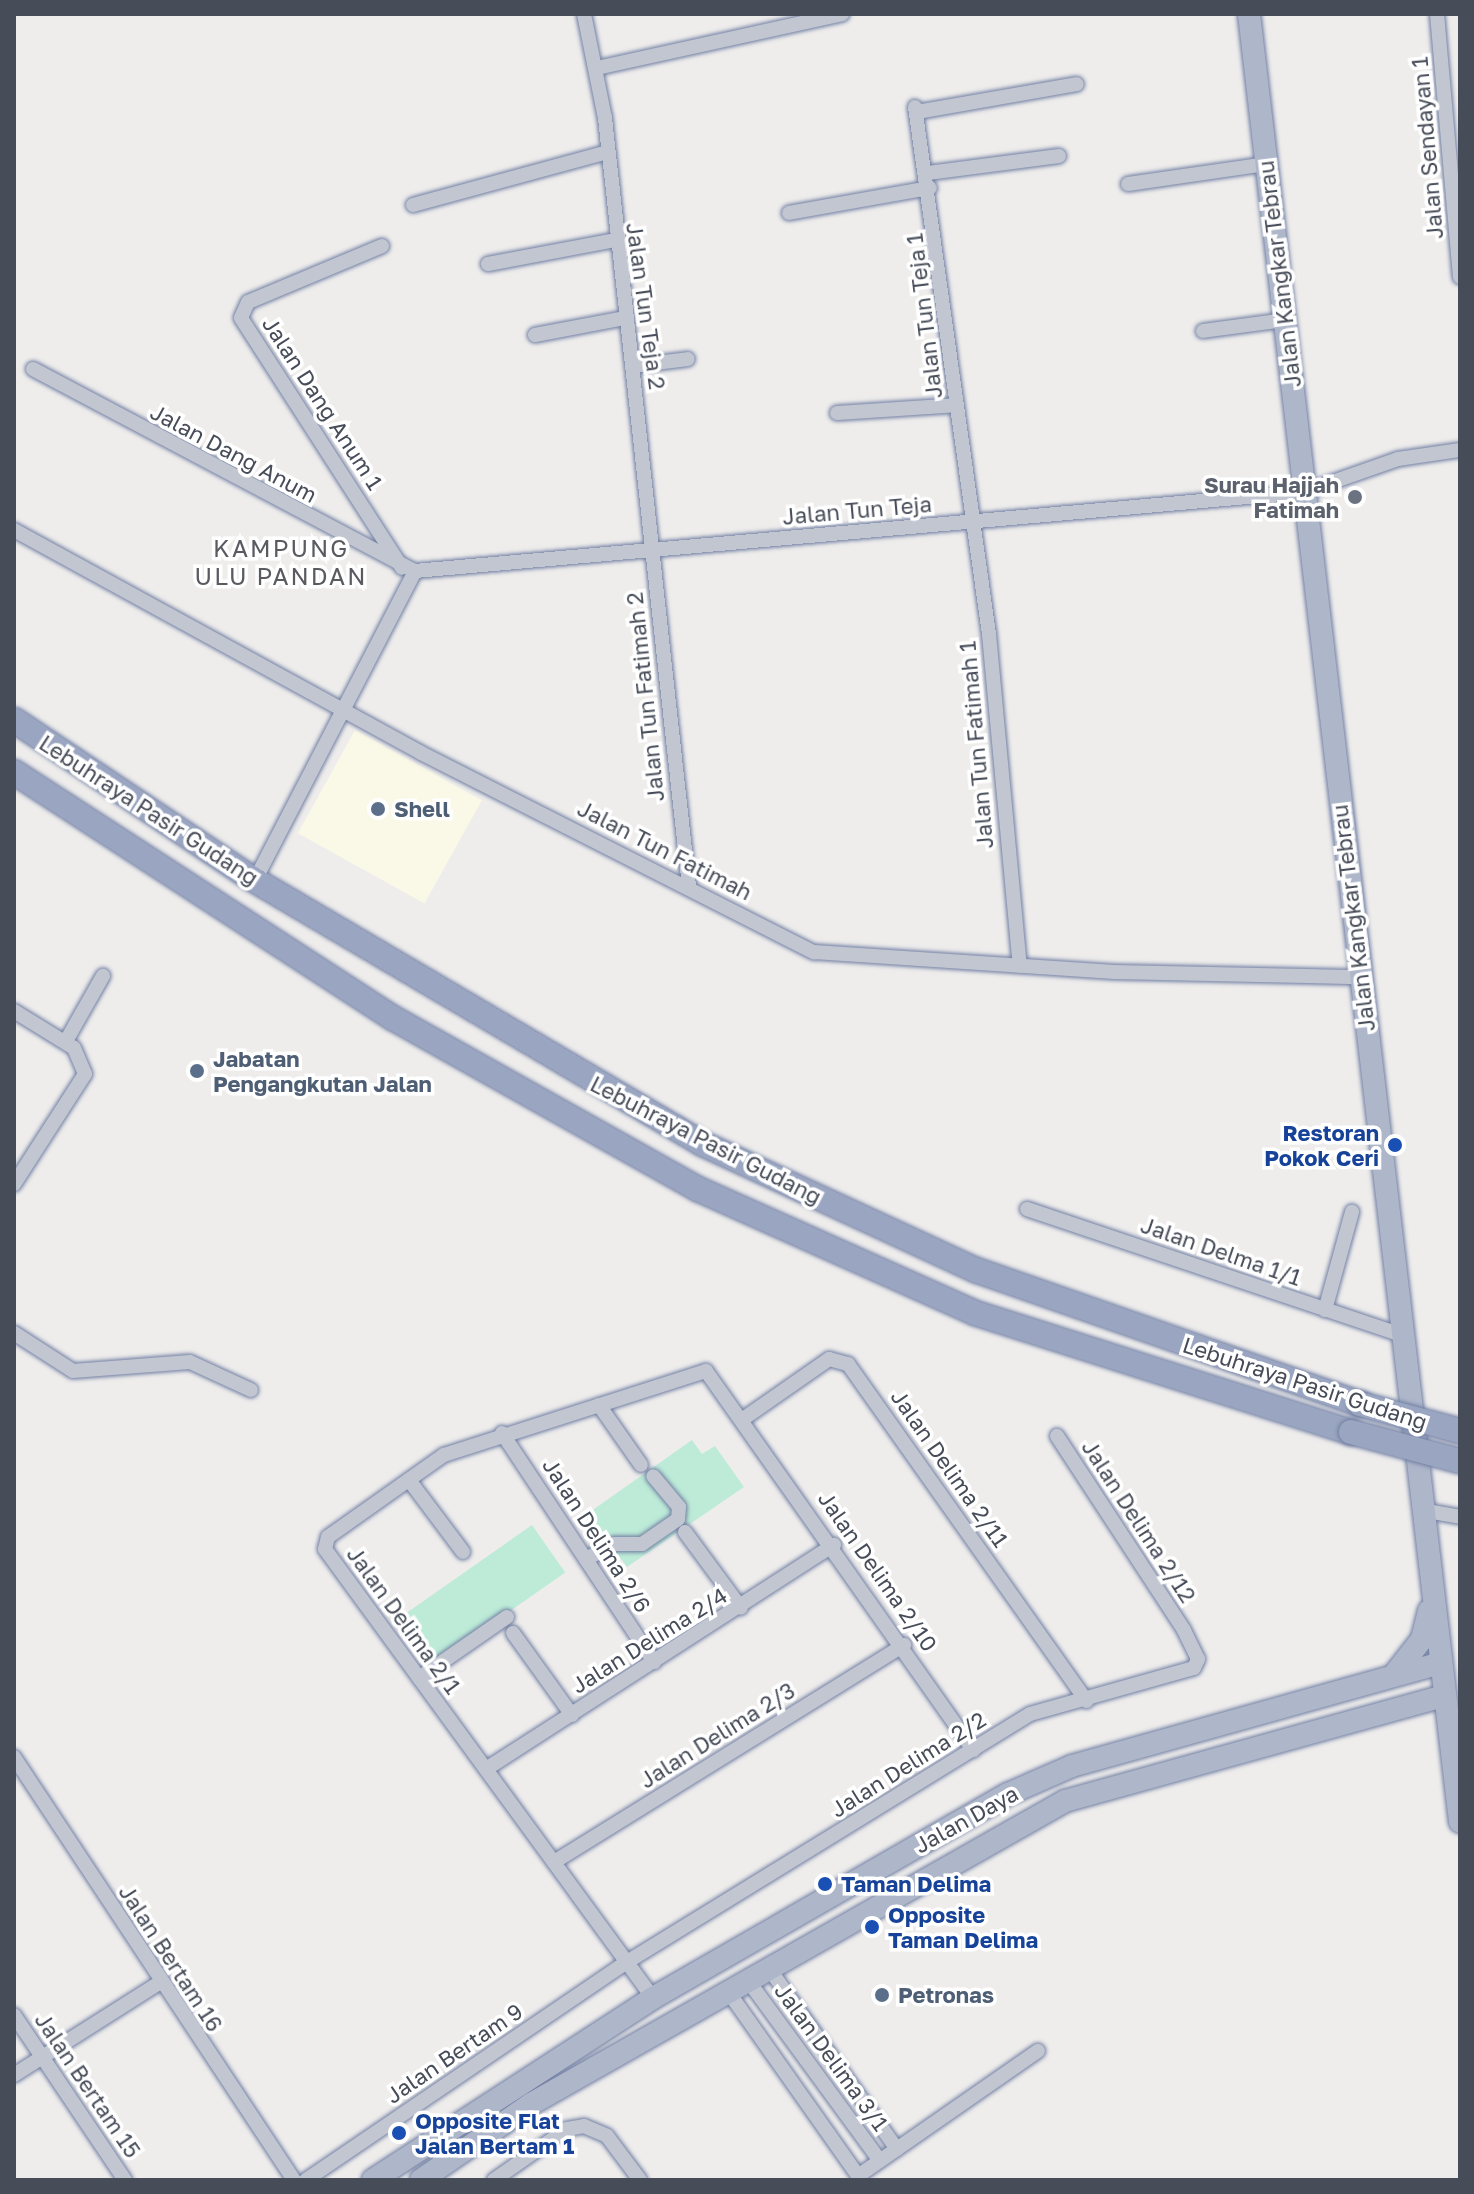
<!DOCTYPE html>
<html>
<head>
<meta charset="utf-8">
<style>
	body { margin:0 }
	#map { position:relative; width:1474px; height:2194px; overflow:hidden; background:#efedec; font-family:"Golos Text",sans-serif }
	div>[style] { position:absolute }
	.commercial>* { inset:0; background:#faf8e6; transform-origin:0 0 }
	.green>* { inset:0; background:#bdebd8; transform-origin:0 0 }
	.roads { filter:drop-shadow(0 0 2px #7280a4) drop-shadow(0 0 2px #7280a4) }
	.minor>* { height:14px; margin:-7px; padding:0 7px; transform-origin:7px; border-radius:7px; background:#c1c6d1 }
	.primary>* { height:22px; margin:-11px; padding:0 11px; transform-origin:11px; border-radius:11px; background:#aeb6ca }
	.trunk>* { height:24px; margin:-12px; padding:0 12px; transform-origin:12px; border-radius:12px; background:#9aa6c1 }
	.bridges { filter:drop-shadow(0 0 2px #7280a4) drop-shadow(0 0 2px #7280a4) }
	.trunk-bridge>* { height:24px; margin:-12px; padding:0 12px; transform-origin:12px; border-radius:12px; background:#9aa6c1 }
	.dots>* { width:22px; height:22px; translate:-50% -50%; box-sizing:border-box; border:4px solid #fff; border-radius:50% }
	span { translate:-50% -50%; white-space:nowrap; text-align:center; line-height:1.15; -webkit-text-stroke:7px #fff; paint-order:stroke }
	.street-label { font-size:22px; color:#464c58 }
	.worship-label { font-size:22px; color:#5b616d; font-weight:700 }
	.right { translate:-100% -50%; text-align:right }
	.service-label { font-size:22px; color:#4e5e75; font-weight:700 }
	.left { translate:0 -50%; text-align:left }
	.transit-label { font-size:22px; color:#164399; font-weight:700 }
	.neighbourhood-label { font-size:24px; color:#5a5b61; letter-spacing:2px }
	.frame { position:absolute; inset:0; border:16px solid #464c58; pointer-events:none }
</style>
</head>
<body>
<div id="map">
	<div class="commercial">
		<div style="left:355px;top:730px;width:145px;height:118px;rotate:29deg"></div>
	</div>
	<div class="green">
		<div style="clip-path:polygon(692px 1440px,702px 1454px,715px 1446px,744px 1487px,627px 1567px,587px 1514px)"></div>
		<div style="left:532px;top:1525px;width:58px;height:159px;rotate:55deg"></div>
	</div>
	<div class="roads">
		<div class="minor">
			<div style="left:584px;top:14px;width:106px;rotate:78.6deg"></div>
			<div style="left:605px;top:118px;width:773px;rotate:83.76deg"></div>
			<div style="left:1437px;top:14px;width:264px;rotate:85deg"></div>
			<div style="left:597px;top:68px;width:251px;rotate:-12.4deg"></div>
			<div style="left:915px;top:107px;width:532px;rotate:82.01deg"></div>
			<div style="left:989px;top:634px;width:333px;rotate:84.7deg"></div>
			<div style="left:917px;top:112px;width:162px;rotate:-9.9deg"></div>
			<div style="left:928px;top:173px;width:132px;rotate:-7.4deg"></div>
			<div style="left:1128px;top:184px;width:139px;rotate:-8.2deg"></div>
			<div style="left:413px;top:205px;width:198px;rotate:-15.2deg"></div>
			<div style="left:789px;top:213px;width:143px;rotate:-10.1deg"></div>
			<div style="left:382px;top:246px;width:145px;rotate:157.3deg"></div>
			<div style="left:248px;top:302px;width:17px;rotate:114deg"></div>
			<div style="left:241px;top:318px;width:297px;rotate:57.2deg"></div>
			<div style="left:488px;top:264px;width:129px;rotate:-10.7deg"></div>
			<div style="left:1203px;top:331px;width:82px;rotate:-7.7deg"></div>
			<div style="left:535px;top:335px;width:92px;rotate:-10.7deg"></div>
			<div style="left:632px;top:366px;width:56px;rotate:-7.1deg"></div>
			<div style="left:33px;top:369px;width:432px;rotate:27.9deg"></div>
			<div style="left:415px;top:571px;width:893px;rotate:-5.08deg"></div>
			<div style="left:1304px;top:492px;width:100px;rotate:-19.3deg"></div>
			<div style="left:1398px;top:459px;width:63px;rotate:-8.3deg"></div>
			<div style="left:837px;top:413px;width:119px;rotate:-3.8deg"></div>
			<div style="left:14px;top:530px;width:464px;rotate:28.7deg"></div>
			<div style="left:421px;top:753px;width:441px;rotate:26.9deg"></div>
			<div style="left:814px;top:952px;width:301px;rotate:3.8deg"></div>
			<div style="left:1114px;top:972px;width:246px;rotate:1.2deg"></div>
			<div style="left:255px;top:880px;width:348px;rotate:-62.6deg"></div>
			<div style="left:14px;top:1011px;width:70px;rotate:31.7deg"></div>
			<div style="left:74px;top:1048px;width:28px;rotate:67deg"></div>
			<div style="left:85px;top:1074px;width:131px;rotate:122.8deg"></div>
			<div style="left:66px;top:1041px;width:75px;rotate:-60.4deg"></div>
			<div style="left:1027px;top:1209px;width:395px;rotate:18.6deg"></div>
			<div style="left:1325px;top:1310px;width:102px;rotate:-74.6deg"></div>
			<div style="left:14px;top:1333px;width:70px;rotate:32.8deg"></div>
			<div style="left:73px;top:1371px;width:117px;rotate:-4.4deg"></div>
			<div style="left:190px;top:1362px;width:67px;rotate:24.7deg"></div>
			<div style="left:599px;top:1405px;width:73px;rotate:55deg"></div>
			<div style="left:743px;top:1419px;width:105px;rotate:-34.9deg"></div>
			<div style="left:829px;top:1359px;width:20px;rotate:15deg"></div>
			<div style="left:848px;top:1364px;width:413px;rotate:54.7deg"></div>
			<div style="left:502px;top:1433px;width:275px;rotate:56.4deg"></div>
			<div style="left:409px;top:1480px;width:90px;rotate:53.1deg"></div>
			<div style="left:1421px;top:1510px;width:40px;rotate:10deg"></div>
			<div style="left:685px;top:1532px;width:94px;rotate:53.6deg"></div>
			<div style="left:586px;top:1559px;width:32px;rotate:-28deg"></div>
			<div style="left:614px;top:1544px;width:28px"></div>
			<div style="left:642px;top:1544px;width:44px;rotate:-34.8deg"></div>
			<div style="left:678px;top:1519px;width:12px;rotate:-85deg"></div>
			<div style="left:679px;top:1507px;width:40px;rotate:-130deg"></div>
			<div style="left:513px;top:1633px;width:101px;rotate:54.3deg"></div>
			<div style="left:419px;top:1678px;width:107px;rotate:-34.7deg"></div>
			<div style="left:14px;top:1757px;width:507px;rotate:56.5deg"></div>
			<div style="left:486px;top:1769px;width:414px;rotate:-32.8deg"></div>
			<div style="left:554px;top:1862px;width:412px;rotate:-31.8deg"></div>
			<div style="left:768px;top:1967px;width:223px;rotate:54.7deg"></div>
			<div style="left:747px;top:1979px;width:225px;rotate:53.8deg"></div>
			<div style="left:727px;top:1990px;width:228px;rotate:54.8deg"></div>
			<div style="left:858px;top:2176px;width:219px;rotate:-34.8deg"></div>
			<div style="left:653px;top:1998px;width:556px;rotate:-126.15deg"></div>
			<div style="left:325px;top:1549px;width:12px;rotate:-76deg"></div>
			<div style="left:328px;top:1537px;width:142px;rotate:-35.3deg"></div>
			<div style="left:444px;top:1455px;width:275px;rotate:-17.8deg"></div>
			<div style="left:706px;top:1371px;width:464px;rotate:54.8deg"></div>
			<div style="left:14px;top:2015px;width:199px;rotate:56.1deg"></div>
			<div style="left:14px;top:2075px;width:172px;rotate:-32.4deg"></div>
			<div style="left:306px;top:2180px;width:388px;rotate:-34.2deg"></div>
			<div style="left:627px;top:1962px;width:473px;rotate:-31.6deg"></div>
			<div style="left:1030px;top:1714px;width:170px;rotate:-15.7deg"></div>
			<div style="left:1194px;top:1668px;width:10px;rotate:-66deg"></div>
			<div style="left:1198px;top:1659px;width:32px;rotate:-116deg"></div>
			<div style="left:1184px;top:1630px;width:232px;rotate:-123.2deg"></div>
			<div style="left:494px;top:2180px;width:89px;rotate:-34.9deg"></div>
			<div style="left:567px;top:2129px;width:17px;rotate:-10deg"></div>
			<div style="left:584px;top:2126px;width:25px;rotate:23deg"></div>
			<div style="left:607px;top:2136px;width:55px;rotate:53.1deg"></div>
		</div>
		<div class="primary">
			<div style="left:1249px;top:14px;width:1820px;rotate:83.34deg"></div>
			<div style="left:1394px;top:1675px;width:46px;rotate:-52.1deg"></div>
			<div style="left:1422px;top:1639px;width:29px;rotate:-76deg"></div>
			<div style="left:373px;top:2180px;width:334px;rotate:-33deg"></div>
			<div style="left:653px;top:1998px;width:409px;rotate:-29.9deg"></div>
			<div style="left:1008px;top:1794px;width:70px;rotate:-23.6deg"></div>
			<div style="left:1072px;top:1766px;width:382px;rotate:-15.6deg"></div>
			<div style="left:421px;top:2180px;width:134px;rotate:-34.6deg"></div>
			<div style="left:531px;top:2104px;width:614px;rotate:-29.57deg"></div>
			<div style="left:1065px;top:1801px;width:393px;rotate:-15.5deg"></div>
		</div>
		<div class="trunk">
			<div style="left:14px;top:720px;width:285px;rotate:33.7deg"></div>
			<div style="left:251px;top:878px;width:524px;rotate:30.48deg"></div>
			<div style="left:703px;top:1144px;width:301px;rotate:24.8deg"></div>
			<div style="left:976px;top:1270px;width:407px;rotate:19.2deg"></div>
			<div style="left:14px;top:772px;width:452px;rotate:33deg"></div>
			<div style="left:393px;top:1018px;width:350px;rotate:29.3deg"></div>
			<div style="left:698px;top:1189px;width:303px;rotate:24.1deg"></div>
			<div style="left:975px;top:1313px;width:394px;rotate:17.6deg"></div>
		</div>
	</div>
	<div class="bridges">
		<div class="trunk-bridge">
			<div style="left:1360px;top:1404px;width:104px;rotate:15.1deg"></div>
			<div style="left:1351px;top:1432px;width:112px;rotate:15deg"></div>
		</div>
	</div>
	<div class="dots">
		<div style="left:1355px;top:497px;background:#6b7280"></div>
		<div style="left:378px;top:809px;background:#5c6f8a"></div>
		<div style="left:197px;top:1071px;background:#5c6f8a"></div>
		<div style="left:1395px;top:1145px;background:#1a4fb4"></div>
		<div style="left:825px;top:1884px;background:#1a4fb4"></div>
		<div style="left:872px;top:1927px;background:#1a4fb4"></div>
		<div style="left:882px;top:1995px;background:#5c6f8a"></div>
		<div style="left:399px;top:2133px;background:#1a4fb4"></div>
	</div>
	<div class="street-label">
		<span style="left:1427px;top:148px;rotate:-95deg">Jalan Sendayan 1</span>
		<span style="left:1279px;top:274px;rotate:-97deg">Jalan Kangkar Tebrau</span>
		<span style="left:646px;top:306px;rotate:82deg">Jalan Tun Teja 2</span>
		<span style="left:924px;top:316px;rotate:-97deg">Jalan Tun Teja 1</span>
		<span style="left:323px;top:403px;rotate:57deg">Jalan Dang Anum 1</span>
		<span style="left:234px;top:453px;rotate:28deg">Jalan Dang Anum</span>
		<span style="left:857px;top:510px;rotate:-5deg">Jalan Tun Teja</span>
		<span style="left:645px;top:697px;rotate:-96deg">Jalan Tun Fatimah 2</span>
		<span style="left:976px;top:745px;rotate:-95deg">Jalan Tun Fatimah 1</span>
		<span style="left:149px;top:810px;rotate:33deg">Lebuhraya Pasir Gudang</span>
		<span style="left:665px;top:850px;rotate:27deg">Jalan Tun Fatimah</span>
		<span style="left:1353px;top:918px;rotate:-97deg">Jalan Kangkar Tebrau</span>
		<span style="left:706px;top:1140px;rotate:27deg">Lebuhraya Pasir Gudang</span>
		<span style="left:1221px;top:1251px;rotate:19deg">Jalan Delma 1/1</span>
		<span style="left:1305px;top:1383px;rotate:18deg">Lebuhraya Pasir Gudang</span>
		<span style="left:950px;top:1468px;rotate:55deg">Jalan Delima 2/11</span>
		<span style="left:1139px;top:1521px;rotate:57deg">Jalan Delima 2/12</span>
		<span style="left:597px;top:1535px;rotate:57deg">Jalan Delima 2/6</span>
		<span style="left:878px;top:1571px;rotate:55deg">Jalan Delima 2/10</span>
		<span style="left:404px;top:1620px;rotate:54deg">Jalan Delima 2/1</span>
		<span style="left:649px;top:1640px;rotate:-32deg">Jalan Delima 2/4</span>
		<span style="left:717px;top:1735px;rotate:-32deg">Jalan Delima 2/3</span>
		<span style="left:908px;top:1764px;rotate:-32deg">Jalan Delima 2/2</span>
		<span style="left:966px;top:1819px;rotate:-29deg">Jalan Daya</span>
		<span style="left:171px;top:1958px;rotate:57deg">Jalan Bertam 16</span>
		<span style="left:454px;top:2053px;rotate:-34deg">Jalan Bertam 9</span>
		<span style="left:832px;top:2057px;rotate:54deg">Jalan Delima 3/1</span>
		<span style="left:88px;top:2085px;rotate:56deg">Jalan Bertam 15</span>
	</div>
	<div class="worship-label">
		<span class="right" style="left:1339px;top:497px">Surau Hajjah<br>Fatimah</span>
	</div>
	<div class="service-label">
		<span class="left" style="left:394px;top:809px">Shell</span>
		<span class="left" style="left:213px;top:1071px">Jabatan<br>Pengangkutan Jalan</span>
		<span class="left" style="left:898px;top:1995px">Petronas</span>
	</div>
	<div class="transit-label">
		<span class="right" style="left:1379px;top:1145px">Restoran<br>Pokok Ceri</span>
		<span class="left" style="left:841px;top:1884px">Taman Delima</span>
		<span class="left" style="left:888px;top:1927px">Opposite<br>Taman Delima</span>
		<span class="left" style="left:415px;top:2133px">Opposite Flat<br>Jalan Bertam 1</span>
	</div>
	<div class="neighbourhood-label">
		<span style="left:281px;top:562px">KAMPUNG<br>ULU PANDAN</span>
	</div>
	<div class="frame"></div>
</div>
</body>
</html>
